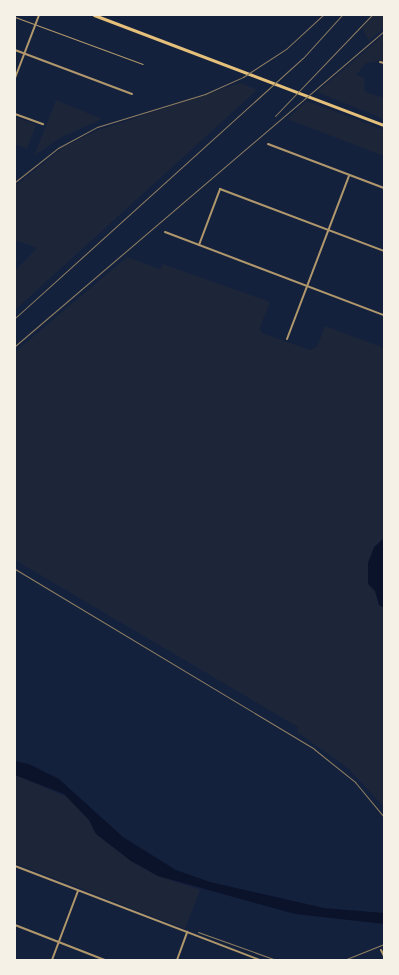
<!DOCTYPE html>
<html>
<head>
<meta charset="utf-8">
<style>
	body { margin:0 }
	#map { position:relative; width:399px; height:975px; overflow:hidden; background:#14213d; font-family:Mulish,sans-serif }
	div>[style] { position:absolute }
	.green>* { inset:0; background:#1d2539 }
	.water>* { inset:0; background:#0b132b }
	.service>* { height:1px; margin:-0.5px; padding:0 0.5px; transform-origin:0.5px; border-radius:0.5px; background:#b1986c }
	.minor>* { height:2px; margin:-1px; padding:0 1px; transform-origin:1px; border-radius:1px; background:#b1986c }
	.secondary>* { height:3px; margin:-1.5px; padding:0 1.5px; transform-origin:1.5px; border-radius:1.5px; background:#e5c07b }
	.rail>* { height:1px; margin:-0.5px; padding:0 0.5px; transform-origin:0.5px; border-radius:0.5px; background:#918062 }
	span { translate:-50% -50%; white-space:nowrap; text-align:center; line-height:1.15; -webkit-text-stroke:5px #f6f1e7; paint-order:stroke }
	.frame { position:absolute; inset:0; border:16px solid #f6f1e7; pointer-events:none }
</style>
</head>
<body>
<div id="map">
	<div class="green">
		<div style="clip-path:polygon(375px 15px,384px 15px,384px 28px,369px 41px,362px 28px)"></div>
		<div style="clip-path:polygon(384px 35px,384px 60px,366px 63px,356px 75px,364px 78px,365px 92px,384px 98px,384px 119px,317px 92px)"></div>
		<div style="clip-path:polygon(240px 83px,257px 90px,15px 310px,15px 271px,37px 248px,15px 240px,15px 186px,65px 146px,96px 131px)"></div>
		<div style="clip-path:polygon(56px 100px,102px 119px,60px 138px,34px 156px)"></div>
		<div style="clip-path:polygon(307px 101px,384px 130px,384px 156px,287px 119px)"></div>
		<div style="clip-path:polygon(15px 117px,36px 125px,27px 149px,15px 144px)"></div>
		<div style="clip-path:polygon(127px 257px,160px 269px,163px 264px,270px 302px,260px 327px,262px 333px,310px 350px,317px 347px,325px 326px,384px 348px,384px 807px,348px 768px,297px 732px,298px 727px,15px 560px,15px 352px)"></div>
		<div style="clip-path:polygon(15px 775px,69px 798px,94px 826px,94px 831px,131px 861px,158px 876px,200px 890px,185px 929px,15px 863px)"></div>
	</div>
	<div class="water">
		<div style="clip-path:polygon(384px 538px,384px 608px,379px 605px,375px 591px,368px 584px,368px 563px,374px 547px)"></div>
		<div style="clip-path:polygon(15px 761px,29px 764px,59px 779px,123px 837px,176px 870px,210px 882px,324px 908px,384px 913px,384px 924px,295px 914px,158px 876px,131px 861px,96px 834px,89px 820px,64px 794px,15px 775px)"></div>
	</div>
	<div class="service">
		<div style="left:15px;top:17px;width:136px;rotate:20.2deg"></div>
	</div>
	<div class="minor">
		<div style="left:15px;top:50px;width:125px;rotate:20.6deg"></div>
		<div style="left:380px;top:62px;width:4px;rotate:14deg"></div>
		<div style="left:15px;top:78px;width:67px;rotate:-69.1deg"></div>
		<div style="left:15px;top:114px;width:30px;rotate:20deg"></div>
		<div style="left:268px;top:144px;width:124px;rotate:20.8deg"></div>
		<div style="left:165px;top:232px;width:234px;rotate:20.8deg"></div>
		<div style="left:199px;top:245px;width:60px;rotate:-69.4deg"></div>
		<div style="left:220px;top:189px;width:175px;rotate:20.7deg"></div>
		<div style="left:287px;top:339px;width:174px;rotate:-69.2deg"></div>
		<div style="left:15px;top:866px;width:262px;rotate:21deg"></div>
		<div style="left:15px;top:925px;width:97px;rotate:21.3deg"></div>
		<div style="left:381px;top:950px;width:7px;rotate:63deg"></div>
		<div style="left:52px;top:960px;width:74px;rotate:-69.4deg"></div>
		<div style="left:177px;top:960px;width:30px;rotate:-70deg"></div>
	</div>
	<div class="secondary">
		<div style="left:94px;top:15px;width:310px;rotate:20.8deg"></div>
	</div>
	<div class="rail">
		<div style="left:275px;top:116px;width:140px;rotate:-46.2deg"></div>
		<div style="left:15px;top:182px;width:55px;rotate:-38.3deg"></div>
		<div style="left:58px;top:148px;width:44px;rotate:-28.3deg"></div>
		<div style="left:97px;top:127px;width:113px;rotate:-17deg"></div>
		<div style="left:205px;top:94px;width:42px;rotate:-24.1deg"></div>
		<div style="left:243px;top:77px;width:51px;rotate:-33.1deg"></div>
		<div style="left:286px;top:49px;width:50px;rotate:-42.6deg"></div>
		<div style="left:15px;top:318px;width:388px;rotate:-42.1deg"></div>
		<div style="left:303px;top:58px;width:58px;rotate:-47.8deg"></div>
		<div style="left:15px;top:346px;width:485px;rotate:-40.5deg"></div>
		<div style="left:15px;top:569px;width:349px;rotate:31deg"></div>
		<div style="left:314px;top:749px;width:53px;rotate:38.8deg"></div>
		<div style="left:355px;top:782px;width:45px;rotate:50.4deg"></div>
		<div style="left:198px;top:932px;width:83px;rotate:19.7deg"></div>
		<div style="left:344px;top:960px;width:43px;rotate:-21.8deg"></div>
	</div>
	<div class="frame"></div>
</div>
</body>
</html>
